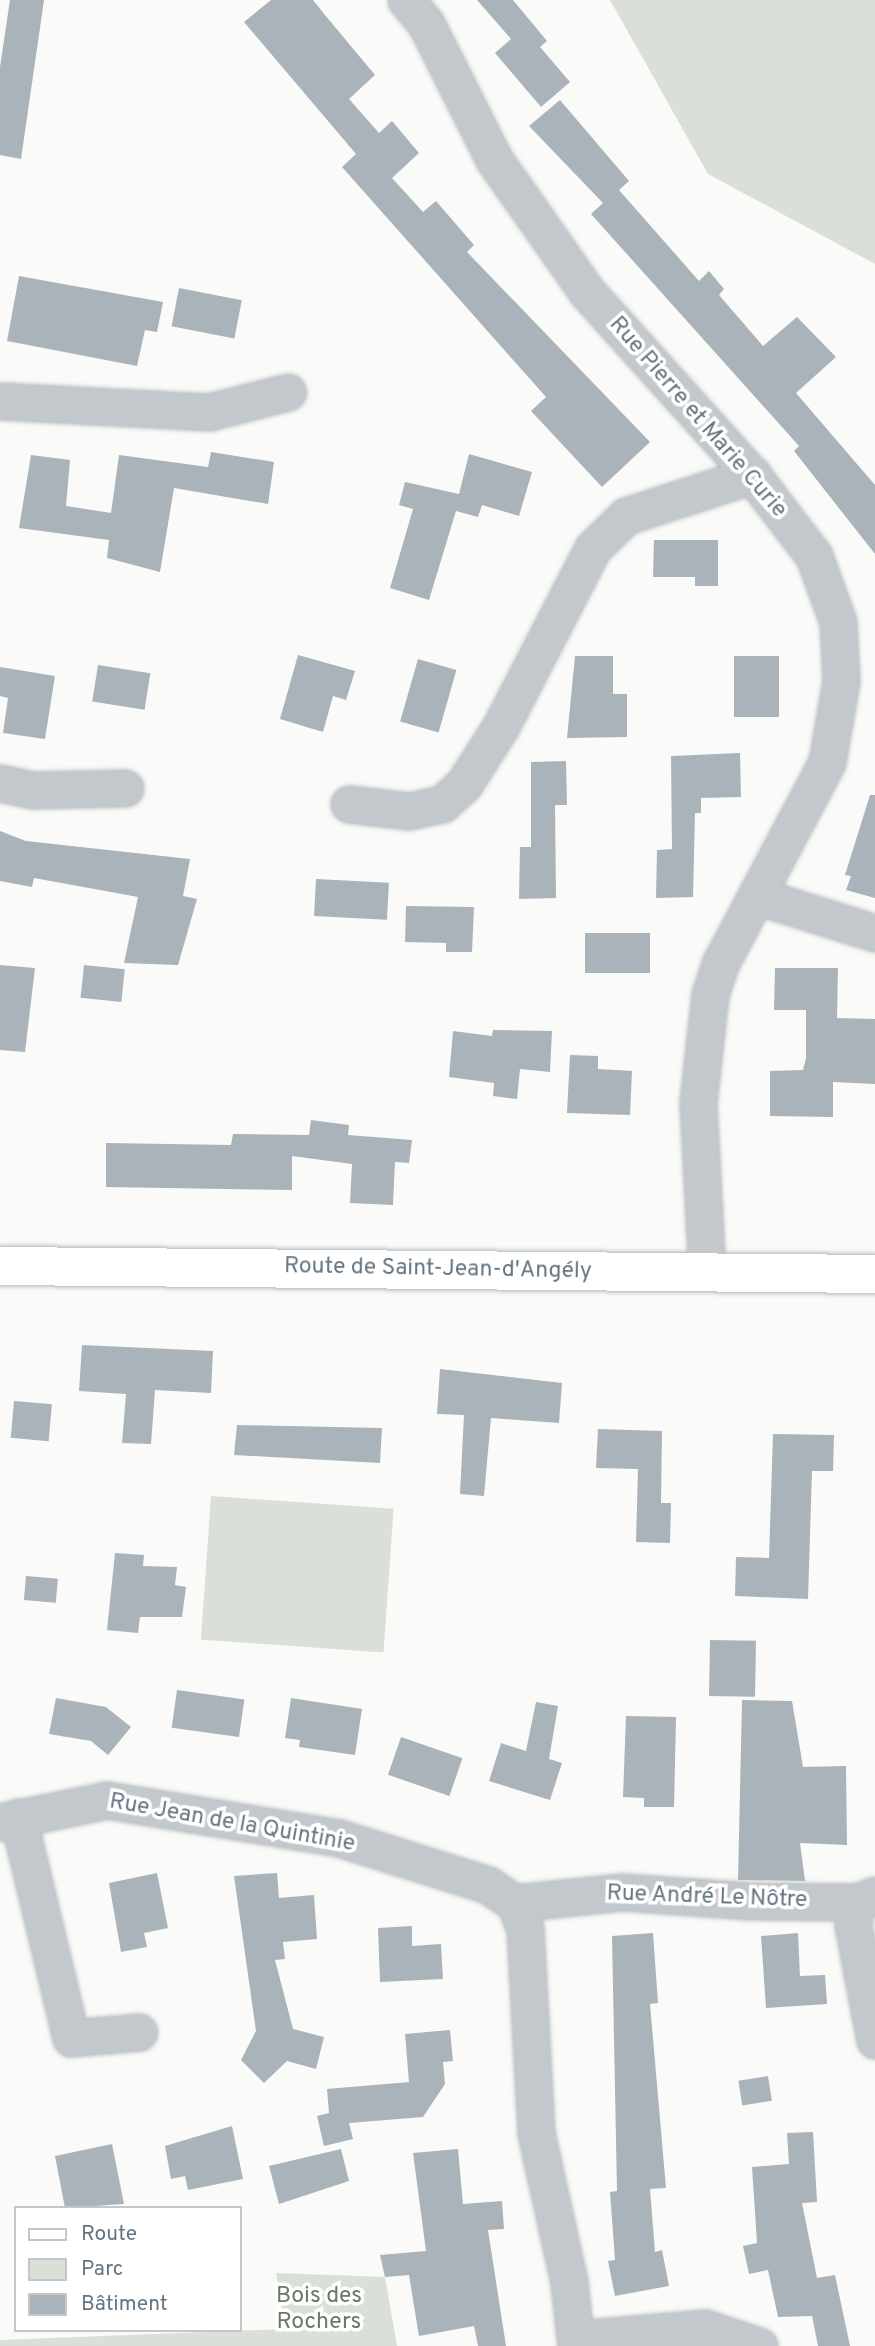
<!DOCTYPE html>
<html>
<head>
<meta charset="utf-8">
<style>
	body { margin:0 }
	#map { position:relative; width:875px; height:2346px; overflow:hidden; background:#fafaf8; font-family:Overpass,sans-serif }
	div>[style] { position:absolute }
	.green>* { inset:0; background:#dadfd7; transform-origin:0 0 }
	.building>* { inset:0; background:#aab3b9; transform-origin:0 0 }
	.roads { filter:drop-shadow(0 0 2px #b3babf) drop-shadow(0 0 2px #b3babf) }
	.street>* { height:35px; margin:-17.5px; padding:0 17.5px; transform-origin:17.5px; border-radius:17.5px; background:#c3c8cc }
	.secondary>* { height:38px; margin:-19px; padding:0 19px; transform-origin:19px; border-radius:19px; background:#fff }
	span { translate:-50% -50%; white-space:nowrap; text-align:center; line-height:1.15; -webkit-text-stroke:7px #fff; paint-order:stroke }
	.street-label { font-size:23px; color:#657683 }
	.park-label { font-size:23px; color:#687a64 }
	.legend { position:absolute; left:14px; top:2206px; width:228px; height:126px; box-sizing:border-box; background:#fff; border:2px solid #c1c8cd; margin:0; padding:9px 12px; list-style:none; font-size:21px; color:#657683 }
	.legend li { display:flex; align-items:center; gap:14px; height:35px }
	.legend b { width:35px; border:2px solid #c1c8cd }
</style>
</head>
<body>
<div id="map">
	<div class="green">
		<div style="clip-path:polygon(610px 0,875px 0,875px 264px,708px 174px)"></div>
		<div style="left:211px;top:1496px;width:183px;height:144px;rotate:4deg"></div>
		<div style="clip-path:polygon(276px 2273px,385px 2277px,397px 2346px,0 2346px,0 2340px,285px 2329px)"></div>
	</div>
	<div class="building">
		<div style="clip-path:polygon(10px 0,44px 0,21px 159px,0 155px,0 67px)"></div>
		<div style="clip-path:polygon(271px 0,313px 0,325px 15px,375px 75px,349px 99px,379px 133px,392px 121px,419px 153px,392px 178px,423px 212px,436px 201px,474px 245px,467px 252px,650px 442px,602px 487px,531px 411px,546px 397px,342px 167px,356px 154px,244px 22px)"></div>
		<div style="clip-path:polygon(477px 0,513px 0,547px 41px,540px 47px,570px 82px,541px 107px,495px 53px,511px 39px)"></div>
		<div style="clip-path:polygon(560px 100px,629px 181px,619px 190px,699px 281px,709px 271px,724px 289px,719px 295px,763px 346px,797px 317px,836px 357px,796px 393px,875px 485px,875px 554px,794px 451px,799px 446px,591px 214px,603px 203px,529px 126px)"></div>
		<div style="clip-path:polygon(19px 276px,163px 302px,157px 332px,145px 330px,137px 366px,7px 341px)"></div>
		<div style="left:179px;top:288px;width:64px;height:39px;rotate:11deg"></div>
		<div style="clip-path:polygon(211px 452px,274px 462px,268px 504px,174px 488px,160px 572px,107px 558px,109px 540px,19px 528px,31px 455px,70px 460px,66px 506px,111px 513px,119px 455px,208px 467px)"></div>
		<div style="clip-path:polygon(469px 454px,532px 472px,519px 516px,482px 505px,478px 517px,456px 511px,429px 600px,390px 588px,413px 509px,399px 505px,405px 482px,459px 494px)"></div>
		<div style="clip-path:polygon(654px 540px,718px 540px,718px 586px,695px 586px,695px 577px,653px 577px)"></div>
		<div style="clip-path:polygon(298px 655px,355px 671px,346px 700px,333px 696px,323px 732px,280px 719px)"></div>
		<div style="clip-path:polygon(575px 656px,613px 656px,613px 694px,627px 694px,627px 737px,567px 738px)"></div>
		<div style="left:734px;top:656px;width:45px;height:61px"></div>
		<div style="left:418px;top:659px;width:40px;height:65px;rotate:16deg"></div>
		<div style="left:98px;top:665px;width:53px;height:37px;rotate:9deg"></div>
		<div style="clip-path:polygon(0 667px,55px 676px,45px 739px,3px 733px,8px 698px,0 696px)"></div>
		<div style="clip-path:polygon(740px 753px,741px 797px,701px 798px,701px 813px,695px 813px,693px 897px,656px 898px,657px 850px,672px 849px,671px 756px)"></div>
		<div style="clip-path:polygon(566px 761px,567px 805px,555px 805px,556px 898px,519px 899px,520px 847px,531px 847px,531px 762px)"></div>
		<div style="clip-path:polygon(870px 795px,875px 795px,875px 898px,846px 890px,851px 876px,845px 875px)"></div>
		<div style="clip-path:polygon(0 831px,26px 841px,190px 859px,183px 896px,197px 899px,178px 965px,124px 963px,138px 897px,34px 878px,32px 887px,0 881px)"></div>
		<div style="left:316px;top:879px;width:73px;height:37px;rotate:3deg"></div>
		<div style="clip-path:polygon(406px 906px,474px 907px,472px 952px,446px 952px,446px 943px,405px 942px)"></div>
		<div style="left:650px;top:933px;width:40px;height:65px;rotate:90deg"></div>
		<div style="clip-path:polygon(0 965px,35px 968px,25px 1052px,0 1050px)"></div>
		<div style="left:84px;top:965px;width:41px;height:33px;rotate:6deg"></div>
		<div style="clip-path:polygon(775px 968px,838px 968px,837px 1018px,875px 1019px,875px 1084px,833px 1082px,833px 1117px,770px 1116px,770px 1071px,803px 1070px,806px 1058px,806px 1010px,774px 1010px)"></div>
		<div style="clip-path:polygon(493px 1030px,552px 1031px,550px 1072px,520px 1069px,517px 1099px,493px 1096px,494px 1083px,449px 1077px,453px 1031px,492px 1036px)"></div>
		<div style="clip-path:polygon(570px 1055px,598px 1056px,598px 1069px,632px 1071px,630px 1115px,567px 1113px)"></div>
		<div style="clip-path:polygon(311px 1120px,349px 1125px,348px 1135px,412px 1140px,409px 1163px,395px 1162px,393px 1205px,350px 1203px,352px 1164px,292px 1156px,292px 1190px,106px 1187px,106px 1143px,231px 1145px,233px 1134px,309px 1135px)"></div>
		<div style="clip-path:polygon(82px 1345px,213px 1351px,211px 1393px,155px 1390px,151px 1444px,122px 1443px,126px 1394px,79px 1391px)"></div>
		<div style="clip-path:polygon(440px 1369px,562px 1383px,559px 1423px,491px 1418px,484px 1496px,460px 1494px,464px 1415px,437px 1414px)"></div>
		<div style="left:14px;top:1401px;width:38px;height:37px;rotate:5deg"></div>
		<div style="clip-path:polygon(237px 1425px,382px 1428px,380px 1463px,234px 1455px)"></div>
		<div style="clip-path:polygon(598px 1429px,662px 1431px,661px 1503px,671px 1503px,670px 1543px,636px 1542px,638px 1469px,596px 1468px)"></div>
		<div style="clip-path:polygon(773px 1434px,834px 1435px,833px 1471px,812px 1471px,808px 1599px,735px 1596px,736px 1557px,769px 1558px)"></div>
		<div style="clip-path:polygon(115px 1553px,144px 1555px,143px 1566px,177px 1567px,175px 1585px,186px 1587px,182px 1617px,140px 1617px,138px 1633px,107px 1630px)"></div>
		<div style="left:26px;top:1576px;width:32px;height:24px;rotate:5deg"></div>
		<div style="left:710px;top:1640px;width:46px;height:56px;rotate:1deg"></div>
		<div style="left:177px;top:1690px;width:68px;height:38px;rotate:8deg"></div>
		<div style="clip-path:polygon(56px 1698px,106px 1707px,131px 1727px,108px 1755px,91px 1741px,49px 1734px)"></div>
		<div style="clip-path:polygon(291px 1698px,362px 1709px,355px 1755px,299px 1747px,300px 1740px,285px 1738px)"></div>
		<div style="clip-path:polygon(742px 1700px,792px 1701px,803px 1767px,846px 1766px,847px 1845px,800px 1843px,805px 1881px,738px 1880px)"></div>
		<div style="clip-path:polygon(536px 1702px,558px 1706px,549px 1759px,562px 1763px,550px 1800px,489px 1781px,501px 1743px,526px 1751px)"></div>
		<div style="clip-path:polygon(626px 1716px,676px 1717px,674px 1807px,644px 1807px,644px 1798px,623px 1797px)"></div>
		<div style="left:401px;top:1737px;width:65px;height:40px;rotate:19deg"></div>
		<div style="clip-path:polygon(157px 1873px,168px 1928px,144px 1933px,147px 1947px,121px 1952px,109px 1883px)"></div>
		<div style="clip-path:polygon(277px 1873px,279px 1898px,314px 1895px,317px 1939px,283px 1942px,285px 1959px,275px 1960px,293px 2029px,324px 2037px,316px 2069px,287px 2061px,264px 2083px,241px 2060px,256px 2031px,234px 1876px)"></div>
		<div style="clip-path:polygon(412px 1926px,412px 1946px,441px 1944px,443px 1979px,380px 1982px,378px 1928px)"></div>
		<div style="clip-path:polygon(653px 1933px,658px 2003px,650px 2004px,666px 2188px,650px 2189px,655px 2252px,662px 2250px,669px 2286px,615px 2296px,608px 2261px,615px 2260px,610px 2192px,617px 2191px,612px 1936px)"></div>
		<div style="clip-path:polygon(798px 1933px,800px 1976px,825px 1975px,827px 2004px,766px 2008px,761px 1936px)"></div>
		<div style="clip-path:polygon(450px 2030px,453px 2061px,443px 2062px,445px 2084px,423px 2117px,349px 2123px,353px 2139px,324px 2146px,317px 2116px,329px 2113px,327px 2089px,409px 2082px,405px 2034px)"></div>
		<div style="left:768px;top:2076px;width:25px;height:30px;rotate:81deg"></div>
		<div style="clip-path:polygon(232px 2126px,243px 2179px,188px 2190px,185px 2176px,171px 2179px,165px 2146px)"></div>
		<div style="clip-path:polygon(813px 2132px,817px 2202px,802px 2203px,817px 2278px,835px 2275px,850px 2346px,818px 2346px,812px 2316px,778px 2317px,768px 2270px,749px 2274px,743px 2246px,757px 2243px,752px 2167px,789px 2164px,787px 2133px)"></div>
		<div style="clip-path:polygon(112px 2144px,124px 2204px,65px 2208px,55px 2156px)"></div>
		<div style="clip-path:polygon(341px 2149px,349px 2181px,279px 2204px,269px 2166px)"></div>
		<div style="clip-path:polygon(458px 2149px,463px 2204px,502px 2201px,504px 2229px,488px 2230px,506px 2346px,478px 2346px,474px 2326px,419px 2336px,409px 2275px,385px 2277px,380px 2255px,426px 2251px,413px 2153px)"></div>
	</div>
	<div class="roads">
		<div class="street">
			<div style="left:406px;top:0;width:31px;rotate:50deg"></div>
			<div style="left:426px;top:24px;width:153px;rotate:63.3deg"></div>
			<div style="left:495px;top:161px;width:160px;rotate:54.9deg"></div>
			<div style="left:587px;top:292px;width:246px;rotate:48deg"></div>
			<div style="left:752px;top:475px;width:102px;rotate:52.6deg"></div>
			<div style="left:814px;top:556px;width:70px;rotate:70deg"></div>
			<div style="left:838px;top:622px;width:59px;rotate:87.1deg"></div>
			<div style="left:841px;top:681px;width:82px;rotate:99.8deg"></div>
			<div style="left:827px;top:762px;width:229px;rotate:117.9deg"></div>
			<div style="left:720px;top:964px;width:32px;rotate:108deg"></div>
			<div style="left:710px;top:994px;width:110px;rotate:96.3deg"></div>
			<div style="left:698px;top:1103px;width:169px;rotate:87deg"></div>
			<div style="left:0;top:401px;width:209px;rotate:3deg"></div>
			<div style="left:209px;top:412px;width:81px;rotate:-14.2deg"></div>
			<div style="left:0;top:783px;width:34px;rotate:12deg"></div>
			<div style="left:33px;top:790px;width:92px;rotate:-1.2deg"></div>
			<div style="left:349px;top:804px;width:60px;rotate:6.7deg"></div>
			<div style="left:409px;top:811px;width:34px;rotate:-12deg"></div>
			<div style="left:442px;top:804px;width:30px;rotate:-42deg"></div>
			<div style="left:464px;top:784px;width:69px;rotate:-57.5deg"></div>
			<div style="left:501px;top:726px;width:200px;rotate:-62.7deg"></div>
			<div style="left:593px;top:548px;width:46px;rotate:-44.1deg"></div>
			<div style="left:626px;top:516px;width:133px;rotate:-18deg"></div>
			<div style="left:757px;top:896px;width:124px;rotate:17.4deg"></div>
			<div style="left:18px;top:1817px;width:227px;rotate:76.5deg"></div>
			<div style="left:71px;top:2038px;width:68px;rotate:-5deg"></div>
			<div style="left:0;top:1822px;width:109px;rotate:-11.6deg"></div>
			<div style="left:107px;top:1800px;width:235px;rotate:9.3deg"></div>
			<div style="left:339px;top:1838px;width:156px;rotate:17.5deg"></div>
			<div style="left:488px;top:1885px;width:32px;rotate:34deg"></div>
			<div style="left:515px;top:1903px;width:28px;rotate:69deg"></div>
			<div style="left:525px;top:1929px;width:204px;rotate:86.9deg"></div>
			<div style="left:536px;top:2133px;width:153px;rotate:77.5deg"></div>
			<div style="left:569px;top:2282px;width:64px;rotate:83.8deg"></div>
			<div style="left:857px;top:1902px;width:23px;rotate:100deg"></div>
			<div style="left:853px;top:1925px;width:117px;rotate:79.2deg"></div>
			<div style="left:515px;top:1903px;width:108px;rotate:-5.9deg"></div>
			<div style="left:622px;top:1892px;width:129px;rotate:4deg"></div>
			<div style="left:751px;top:1901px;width:106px;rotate:0.5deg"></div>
			<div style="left:857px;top:1902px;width:19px;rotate:-21deg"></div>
			<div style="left:576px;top:2339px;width:129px;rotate:-4.9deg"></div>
			<div style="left:705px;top:2328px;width:57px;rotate:18.4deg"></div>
		</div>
		<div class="secondary">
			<div style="left:0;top:1266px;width:875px;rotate:0.52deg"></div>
		</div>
	</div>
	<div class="street-label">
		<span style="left:697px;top:418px;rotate:49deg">Rue Pierre et Marie Curie</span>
		<span style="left:438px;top:1270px;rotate:1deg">Route de Saint-Jean-d'Angély</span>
		<span style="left:232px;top:1824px;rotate:10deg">Rue Jean de la Quintinie</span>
		<span style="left:707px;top:1898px;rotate:2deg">Rue André Le Nôtre</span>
	</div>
	<div class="park-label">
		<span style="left:319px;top:2310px">Bois des<br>Rochers</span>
	</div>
	<ul class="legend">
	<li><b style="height:9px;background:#fff"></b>Route</li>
	<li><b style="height:19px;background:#dadfd7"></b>Parc</li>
	<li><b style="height:19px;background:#aab3b9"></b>Bâtiment</li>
	</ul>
</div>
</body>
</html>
